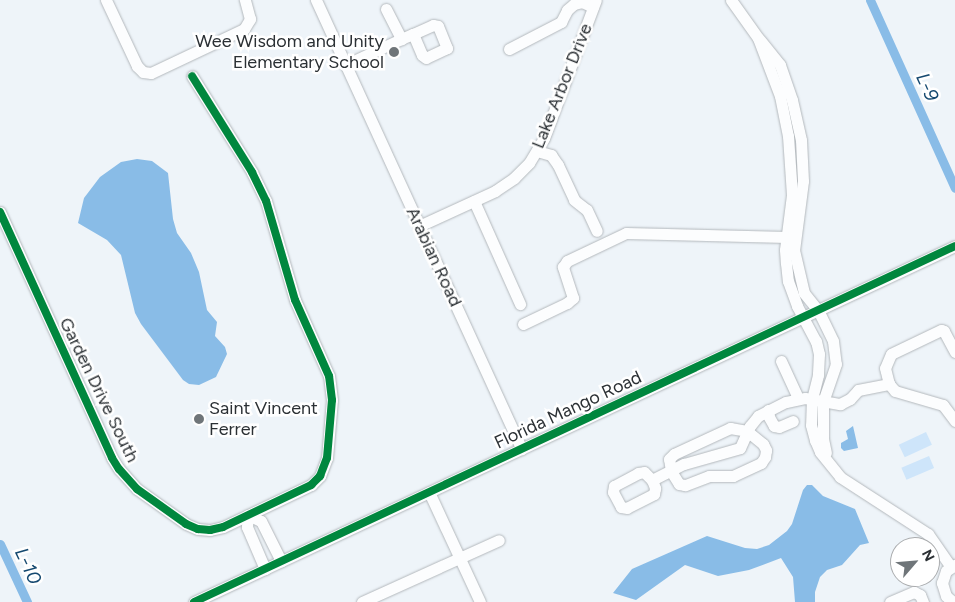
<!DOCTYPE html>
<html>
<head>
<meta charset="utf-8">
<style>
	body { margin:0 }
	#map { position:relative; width:955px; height:602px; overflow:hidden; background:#eef4f9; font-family:Figtree,sans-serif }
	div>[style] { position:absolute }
	.green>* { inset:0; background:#cee5fa; transform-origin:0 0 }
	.water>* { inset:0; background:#89bce7 }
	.canal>* { height:9px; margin:-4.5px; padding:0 4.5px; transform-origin:4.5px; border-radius:4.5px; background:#89bce7 }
	.roads { filter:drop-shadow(0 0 1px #b3b8bc) drop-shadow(0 0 1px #b3b8bc) }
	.minor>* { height:11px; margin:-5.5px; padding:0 5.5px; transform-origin:5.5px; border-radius:5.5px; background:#fcfdfe }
	.cycleway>* { height:8px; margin:-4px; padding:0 4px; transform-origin:4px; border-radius:4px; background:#00873e }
	.dots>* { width:14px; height:14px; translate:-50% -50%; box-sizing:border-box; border:2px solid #fff; border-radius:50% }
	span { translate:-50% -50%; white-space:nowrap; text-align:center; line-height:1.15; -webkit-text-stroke:5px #fff; paint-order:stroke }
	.poi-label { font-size:18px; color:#2b3034 }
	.right { translate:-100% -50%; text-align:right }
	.left { translate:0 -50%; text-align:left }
	.street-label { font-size:18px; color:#2b3034 }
	.water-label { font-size:19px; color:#154970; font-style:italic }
	.north { position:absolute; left:890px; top:537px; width:50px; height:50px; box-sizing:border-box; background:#fff; border:1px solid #aaacae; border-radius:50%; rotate:63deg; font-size:14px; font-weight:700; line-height:20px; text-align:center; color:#2b3034 }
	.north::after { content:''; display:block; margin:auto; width:18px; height:22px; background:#6f7579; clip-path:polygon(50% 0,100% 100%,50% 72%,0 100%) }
</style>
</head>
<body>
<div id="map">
	<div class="green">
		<div style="left:926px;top:432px;width:14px;height:30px;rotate:65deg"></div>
		<div style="left:929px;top:456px;width:13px;height:30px;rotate:67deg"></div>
	</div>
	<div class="water">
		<div style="clip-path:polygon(137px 159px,152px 161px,168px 173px,173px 219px,177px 233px,191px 253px,199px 272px,207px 310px,217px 322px,215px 336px,225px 347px,227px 354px,216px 377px,199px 385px,189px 384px,183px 380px,141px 324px,135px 313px,121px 255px,107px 240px,78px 223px,84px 198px,100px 177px,121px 162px)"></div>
		<div style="clip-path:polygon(853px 426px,858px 448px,844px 451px,841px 448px,841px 443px,848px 439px,846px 431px)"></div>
		<div style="clip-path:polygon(807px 485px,812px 485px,823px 496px,855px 509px,869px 543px,860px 545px,842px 565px,827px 570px,820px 577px,815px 592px,815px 602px,795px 602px,793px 577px,781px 558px,749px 570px,718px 576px,685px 565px,636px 600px,613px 593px,632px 569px,707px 536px,745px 548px,757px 549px,769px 545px,787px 531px,792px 524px,803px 490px)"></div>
	</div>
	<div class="canal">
		<div style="left:870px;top:0;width:206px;rotate:65.7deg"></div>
		<div style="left:0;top:544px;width:64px;rotate:65deg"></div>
	</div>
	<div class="roads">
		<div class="minor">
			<div style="left:106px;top:0;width:73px;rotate:64.8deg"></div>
			<div style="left:137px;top:66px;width:8px;rotate:45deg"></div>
			<div style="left:143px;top:72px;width:8px;rotate:7deg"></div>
			<div style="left:151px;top:73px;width:103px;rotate:-25.3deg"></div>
			<div style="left:244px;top:29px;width:12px;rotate:-59deg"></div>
			<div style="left:250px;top:19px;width:20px;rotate:-105deg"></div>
			<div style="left:316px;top:0;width:494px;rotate:65.4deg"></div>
			<div style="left:731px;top:0;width:47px;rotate:54.6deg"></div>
			<div style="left:758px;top:38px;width:62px;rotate:69.2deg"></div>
			<div style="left:780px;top:96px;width:41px;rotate:78.7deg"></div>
			<div style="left:788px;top:136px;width:59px;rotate:86.1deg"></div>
			<div style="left:792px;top:195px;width:55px;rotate:97.3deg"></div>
			<div style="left:785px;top:250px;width:13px;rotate:86deg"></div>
			<div style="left:786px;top:263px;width:18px;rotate:84deg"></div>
			<div style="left:788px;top:281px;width:27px;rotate:70deg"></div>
			<div style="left:797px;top:306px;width:40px;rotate:62deg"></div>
			<div style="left:816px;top:341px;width:13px;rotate:77deg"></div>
			<div style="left:819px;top:354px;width:21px;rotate:93deg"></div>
			<div style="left:818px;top:375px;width:25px;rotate:104deg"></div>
			<div style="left:812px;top:399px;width:26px;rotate:92deg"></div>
			<div style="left:811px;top:425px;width:16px;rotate:75deg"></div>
			<div style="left:815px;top:440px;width:13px;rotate:67deg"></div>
			<div style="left:820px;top:452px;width:32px;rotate:51deg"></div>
			<div style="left:840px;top:477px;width:105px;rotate:32.9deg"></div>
			<div style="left:928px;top:534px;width:40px;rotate:55.1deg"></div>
			<div style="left:386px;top:9px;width:34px;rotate:63deg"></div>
			<div style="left:760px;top:40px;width:32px;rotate:51deg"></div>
			<div style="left:780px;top:65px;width:37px;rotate:71deg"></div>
			<div style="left:792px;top:100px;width:41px;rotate:77.3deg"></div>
			<div style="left:801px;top:140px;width:41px;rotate:87.2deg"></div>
			<div style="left:803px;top:181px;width:70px;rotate:97.4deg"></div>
			<div style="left:794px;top:250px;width:44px;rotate:76.9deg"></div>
			<div style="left:804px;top:293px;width:22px;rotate:51deg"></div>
			<div style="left:818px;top:310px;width:34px;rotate:64deg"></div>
			<div style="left:833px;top:341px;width:23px;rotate:83deg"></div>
			<div style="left:836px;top:364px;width:39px;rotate:109deg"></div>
			<div style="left:823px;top:401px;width:38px;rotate:90deg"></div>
			<div style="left:823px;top:439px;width:14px;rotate:78deg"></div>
			<div style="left:509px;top:49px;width:59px;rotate:-27.4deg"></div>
			<div style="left:561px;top:22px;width:13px;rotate:-63deg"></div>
			<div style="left:567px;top:10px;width:9px;rotate:-41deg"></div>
			<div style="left:574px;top:4px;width:8px;rotate:-14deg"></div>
			<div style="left:582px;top:2px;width:12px;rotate:24deg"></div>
			<div style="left:345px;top:65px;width:62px;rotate:-24.9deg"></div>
			<div style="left:401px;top:39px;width:13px;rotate:-23deg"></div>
			<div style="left:413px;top:34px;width:22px;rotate:-24deg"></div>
			<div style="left:433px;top:25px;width:5px;rotate:11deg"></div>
			<div style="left:438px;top:26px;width:24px;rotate:68deg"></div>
			<div style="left:447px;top:48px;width:23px;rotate:155deg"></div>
			<div style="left:426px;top:58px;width:5px;rotate:-143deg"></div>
			<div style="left:422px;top:55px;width:23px;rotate:-113deg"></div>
			<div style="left:537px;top:151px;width:15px;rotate:16deg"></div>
			<div style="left:551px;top:155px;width:12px;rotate:55deg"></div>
			<div style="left:558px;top:165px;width:38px;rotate:65deg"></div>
			<div style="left:574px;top:200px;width:16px;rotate:38deg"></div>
			<div style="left:587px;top:210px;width:23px;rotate:65deg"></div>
			<div style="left:474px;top:201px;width:113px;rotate:65.9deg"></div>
			<div style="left:0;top:212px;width:270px;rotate:65.5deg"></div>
			<div style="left:112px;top:458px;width:13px;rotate:58deg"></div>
			<div style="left:119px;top:469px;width:27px;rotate:48deg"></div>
			<div style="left:137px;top:489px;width:60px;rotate:35.5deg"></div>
			<div style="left:186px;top:524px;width:13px;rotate:23deg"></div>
			<div style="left:198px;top:529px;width:12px;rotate:5deg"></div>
			<div style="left:210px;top:530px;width:13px;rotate:-13deg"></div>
			<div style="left:223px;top:527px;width:98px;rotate:-25.5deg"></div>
			<div style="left:311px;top:485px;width:13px;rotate:-45deg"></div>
			<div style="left:320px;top:476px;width:19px;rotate:-69deg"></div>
			<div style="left:327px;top:458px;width:58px;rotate:-85.1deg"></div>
			<div style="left:332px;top:400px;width:24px;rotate:-97deg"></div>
			<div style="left:329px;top:376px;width:83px;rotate:-114.1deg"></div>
			<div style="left:295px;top:300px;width:103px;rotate:-106.3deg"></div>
			<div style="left:266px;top:201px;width:32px;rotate:-116deg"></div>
			<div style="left:252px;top:172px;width:113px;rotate:-122deg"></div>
			<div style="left:419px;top:226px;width:84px;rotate:-24.7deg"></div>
			<div style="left:495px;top:191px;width:23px;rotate:-34deg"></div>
			<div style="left:514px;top:178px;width:21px;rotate:-45deg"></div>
			<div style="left:529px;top:163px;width:29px;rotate:-59deg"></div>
			<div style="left:544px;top:138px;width:147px;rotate:-69.4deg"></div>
			<div style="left:523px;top:324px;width:49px;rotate:-25.5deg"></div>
			<div style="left:567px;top:303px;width:8px;rotate:-40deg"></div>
			<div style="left:573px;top:298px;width:33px;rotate:-108deg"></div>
			<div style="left:563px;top:267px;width:7px;rotate:-56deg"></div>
			<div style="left:567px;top:261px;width:65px;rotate:-25.4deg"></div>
			<div style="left:626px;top:233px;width:161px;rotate:1.4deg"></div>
			<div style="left:787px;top:237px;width:8px;rotate:23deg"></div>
			<div style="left:955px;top:352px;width:24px;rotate:-118deg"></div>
			<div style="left:944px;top:331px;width:3px;rotate:-162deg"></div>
			<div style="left:941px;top:330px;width:55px;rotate:154.4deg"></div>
			<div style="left:891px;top:354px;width:15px;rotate:113deg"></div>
			<div style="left:885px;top:368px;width:16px;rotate:76deg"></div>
			<div style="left:889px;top:384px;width:9px;rotate:49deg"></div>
			<div style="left:895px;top:391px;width:50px;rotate:16.3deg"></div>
			<div style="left:943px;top:405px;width:20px;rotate:53deg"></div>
			<div style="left:781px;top:361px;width:41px;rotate:65.3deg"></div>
			<div style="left:768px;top:410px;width:7px;rotate:82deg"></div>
			<div style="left:769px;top:417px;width:10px;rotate:61deg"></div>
			<div style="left:774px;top:426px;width:5px;rotate:11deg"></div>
			<div style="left:779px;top:427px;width:15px;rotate:-23deg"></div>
			<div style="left:730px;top:428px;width:17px;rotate:10deg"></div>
			<div style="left:747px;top:431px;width:21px;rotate:39deg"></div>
			<div style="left:763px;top:444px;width:7px;rotate:63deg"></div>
			<div style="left:766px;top:450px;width:7px;rotate:98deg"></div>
			<div style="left:765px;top:457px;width:7px;rotate:124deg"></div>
			<div style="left:761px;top:463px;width:31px;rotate:155deg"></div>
			<div style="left:733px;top:476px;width:24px;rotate:180deg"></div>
			<div style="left:709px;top:476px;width:26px;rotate:159deg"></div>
			<div style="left:685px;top:485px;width:6px;rotate:-171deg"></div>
			<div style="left:679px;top:484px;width:15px;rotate:-122deg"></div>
			<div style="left:671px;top:471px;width:12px;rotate:-99deg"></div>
			<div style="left:669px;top:459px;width:7px;rotate:-45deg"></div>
			<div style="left:674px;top:454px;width:62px;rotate:-24.9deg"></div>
			<div style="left:644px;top:472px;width:11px;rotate:45deg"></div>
			<div style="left:652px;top:480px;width:9px;rotate:69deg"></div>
			<div style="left:655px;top:488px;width:6px;rotate:99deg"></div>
			<div style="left:654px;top:494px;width:30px;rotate:153deg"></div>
			<div style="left:627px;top:508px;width:6px;rotate:-171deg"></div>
			<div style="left:621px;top:507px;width:17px;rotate:-118deg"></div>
			<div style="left:613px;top:492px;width:6px;rotate:-81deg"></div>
			<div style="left:614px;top:486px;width:27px;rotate:-28deg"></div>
			<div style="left:638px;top:473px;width:6px;rotate:-9deg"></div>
			<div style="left:652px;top:480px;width:36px;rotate:-27deg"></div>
			<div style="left:684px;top:464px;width:58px;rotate:-15.9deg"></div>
			<div style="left:740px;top:448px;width:24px;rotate:-66deg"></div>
			<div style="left:750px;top:426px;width:13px;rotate:-51deg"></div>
			<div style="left:758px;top:416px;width:31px;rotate:-27deg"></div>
			<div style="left:786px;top:402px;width:19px;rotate:-12deg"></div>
			<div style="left:805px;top:398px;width:36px;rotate:10deg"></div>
			<div style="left:840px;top:404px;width:11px;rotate:-27deg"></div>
			<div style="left:850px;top:399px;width:12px;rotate:-48deg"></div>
			<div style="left:858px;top:390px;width:32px;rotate:-11deg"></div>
			<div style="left:429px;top:492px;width:121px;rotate:65.1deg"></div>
			<div style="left:248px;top:515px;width:14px;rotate:25deg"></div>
			<div style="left:261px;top:521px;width:45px;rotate:63.4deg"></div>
			<div style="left:248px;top:515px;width:12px;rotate:95deg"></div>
			<div style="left:247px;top:527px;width:46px;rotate:66.8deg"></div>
			<div style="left:194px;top:602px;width:840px;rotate:-25.07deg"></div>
			<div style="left:362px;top:602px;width:150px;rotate:-24.3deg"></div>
			<div style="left:890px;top:602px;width:26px;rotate:-23deg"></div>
			<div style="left:914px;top:592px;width:7px;rotate:27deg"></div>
			<div style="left:920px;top:595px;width:8px;rotate:67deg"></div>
			<div style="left:953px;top:602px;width:9px;rotate:-139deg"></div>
			<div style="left:946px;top:596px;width:14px;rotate:-107deg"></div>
			<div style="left:942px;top:583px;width:13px;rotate:-72deg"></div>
			<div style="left:946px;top:571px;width:11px;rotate:-34deg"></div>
		</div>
	</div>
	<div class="cycleway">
		<div style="left:0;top:212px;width:270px;rotate:65.5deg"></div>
		<div style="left:112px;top:458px;width:13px;rotate:58deg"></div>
		<div style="left:119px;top:469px;width:27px;rotate:48deg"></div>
		<div style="left:137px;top:489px;width:60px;rotate:35.5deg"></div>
		<div style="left:186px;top:524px;width:13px;rotate:23deg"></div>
		<div style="left:198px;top:529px;width:12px;rotate:5deg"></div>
		<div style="left:210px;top:530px;width:13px;rotate:-13deg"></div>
		<div style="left:223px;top:527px;width:98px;rotate:-25.5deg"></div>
		<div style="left:311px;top:485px;width:13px;rotate:-45deg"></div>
		<div style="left:320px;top:476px;width:19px;rotate:-69deg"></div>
		<div style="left:327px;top:458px;width:58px;rotate:-85.1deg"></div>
		<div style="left:332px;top:400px;width:24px;rotate:-97deg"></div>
		<div style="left:329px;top:376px;width:83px;rotate:-114.1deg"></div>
		<div style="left:295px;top:300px;width:103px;rotate:-106.3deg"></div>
		<div style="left:266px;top:201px;width:32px;rotate:-116deg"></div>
		<div style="left:252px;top:172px;width:113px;rotate:-122deg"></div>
		<div style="left:194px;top:602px;width:840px;rotate:-25.07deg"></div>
	</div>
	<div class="dots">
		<div style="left:394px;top:52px;background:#6f7579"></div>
		<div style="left:199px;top:419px;background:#6f7579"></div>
	</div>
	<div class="poi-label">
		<span class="right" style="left:384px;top:52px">Wee Wisdom and Unity<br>Elementary School</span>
		<span class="left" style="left:209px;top:419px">Saint Vincent<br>Ferrer</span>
	</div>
	<div class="street-label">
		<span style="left:562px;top:86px;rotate:-68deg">Lake Arbor Drive</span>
		<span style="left:434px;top:257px;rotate:65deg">Arabian Road</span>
		<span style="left:99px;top:390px;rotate:64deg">Garden Drive South</span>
		<span style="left:568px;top:410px;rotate:-25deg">Florida Mango Road</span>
	</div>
	<div class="water-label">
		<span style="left:927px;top:87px;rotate:66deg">L-9</span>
		<span style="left:28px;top:566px;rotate:65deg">L-10</span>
	</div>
	<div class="north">N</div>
</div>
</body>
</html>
